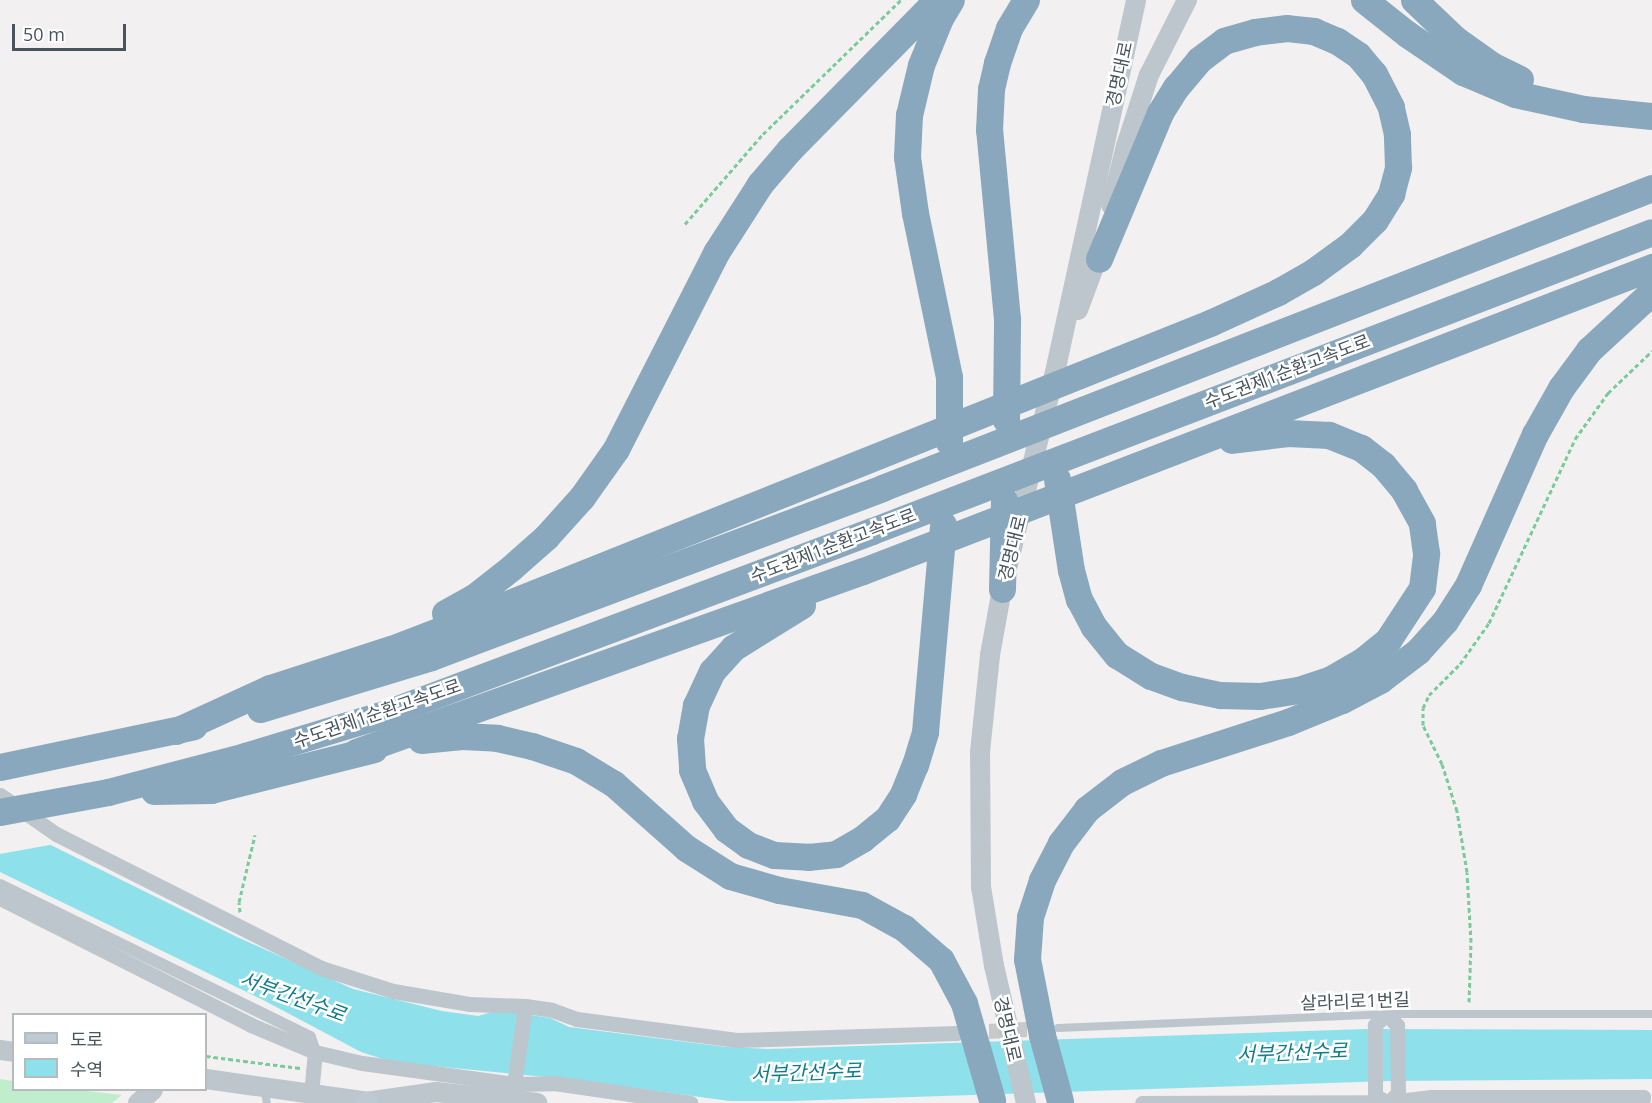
<!DOCTYPE html>
<html>
<head>
<meta charset="utf-8">
<style>
	body { margin:0 }
	#map { position:relative; width:1652px; height:1103px; overflow:hidden; background:#f2f0f0; font-family:"Open Sans","Noto Sans KR",sans-serif }
	div>[style] { position:absolute }
	.green>* { inset:0; background:#c0eecd }
	.water>* { inset:0; background:#8ee1ea }
	.pier>* { inset:0; background:#f2f0f0 }
	.minor-tunnel>* { height:15px; margin-top:-7.5px; transform-origin:0; background:repeating-linear-gradient(90deg,#c8c9cb 0 15px,transparent 0 23px) }
	.path>* { height:3px; margin-top:-1.5px; transform-origin:0; background:repeating-linear-gradient(90deg,#79cb99 0 4.5px,transparent 0 7.5px) }
	.service>* { height:8px; margin:-4px; padding:0 4px; transform-origin:4px; border-radius:4px; background:#bcc6cc }
	.pedestrian>* { height:12px; margin:-6px; padding:0 6px; transform-origin:6px; border-radius:6px; background:#bcc6cc }
	.minor>* { height:15px; margin:-7.5px; padding:0 7.5px; transform-origin:7.5px; border-radius:7.5px; background:#bcc6cc }
	.tertiary>* { height:20px; margin:-10px; padding:0 10px; transform-origin:10px; border-radius:10px; background:#bcc6cc }
	.secondary>* { height:21px; margin:-10.5px; padding:0 10.5px; transform-origin:10.5px; border-radius:10.5px; background:#becad3 }
	.motorway>* { height:27px; margin:-13.5px; padding:0 13.5px; transform-origin:13.5px; border-radius:13.5px; background:#89a8bd }
	span { translate:-50% -50%; white-space:nowrap; text-align:center; line-height:1.15; -webkit-text-stroke:5px #fff; paint-order:stroke }
	.street-label { font-size:18px; color:#48555d }
	.water-label { font-size:20px; color:#117d89; font-style:italic }
	.legend { position:absolute; left:12px; top:1013px; width:195px; height:78px; box-sizing:border-box; background:#fff; border:2px solid #b6bbbe; margin:0; padding:8px 10px; list-style:none; font-size:18px; color:#48555d }
	.legend li { display:flex; align-items:center; gap:12px; height:30px }
	.legend b { width:30px; border:2px solid #b6bbbe }
	.scale { position:absolute; left:12px; top:24px; width:114px; height:27px; box-sizing:border-box; border:3px solid #48555d; border-top:0; padding-left:8px; font-size:18px; line-height:21px; white-space:nowrap; color:#48555d; -webkit-text-stroke:4px #fff; paint-order:stroke }
</style>
</head>
<body>
<div id="map">
	<div class="green">
		<div style="clip-path:polygon(0 1079px,13px 1081px,14px 1090px,79px 1090px,122px 1095px,112px 1103px,0 1103px)"></div>
	</div>
	<div class="water">
		<div style="clip-path:polygon(0 820px,237px 937px,353px 989px,442px 1011px,478px 1016px,499px 1010px,550px 1018px,569px 1027px,726px 1047px,768px 1049px,1366px 1029px,1652px 1030px,1652px 1079px,1388px 1081px,791px 1101px,730px 1101px,566px 1079px,392px 1062px,361px 1052px,265px 1001px,0 872px)"></div>
	</div>
	<div class="pier">
		<div style="clip-path:polygon(0 817px,1px 818px,55px 844px,0 854px)"></div>
	</div>
	<div class="minor-tunnel">
		<div style="left:966px;top:1032px;width:81px;rotate:-2.8deg"></div>
	</div>
	<div class="path">
		<div style="left:685px;top:224px;width:119px;rotate:-49.1deg"></div>
		<div style="left:763px;top:134px;width:192px;rotate:-44.2deg"></div>
		<div style="left:240px;top:912px;width:10px;rotate:-96deg"></div>
		<div style="left:239px;top:902px;width:69px;rotate:-76.6deg"></div>
		<div style="left:1469px;top:1002px;width:60px;rotate:-88.1deg"></div>
		<div style="left:1471px;top:942px;width:70px;rotate:-93.3deg"></div>
		<div style="left:1467px;top:872px;width:62px;rotate:-99.3deg"></div>
		<div style="left:1457px;top:811px;width:49px;rotate:-107.7deg"></div>
		<div style="left:1442px;top:764px;width:43px;rotate:-116deg"></div>
		<div style="left:1423px;top:725px;width:17px;rotate:-90deg"></div>
		<div style="left:1423px;top:708px;width:14px;rotate:-65deg"></div>
		<div style="left:1429px;top:695px;width:44px;rotate:-45deg"></div>
		<div style="left:1460px;top:664px;width:50px;rotate:-54.7deg"></div>
		<div style="left:1489px;top:623px;width:203px;rotate:-64.9deg"></div>
		<div style="left:1575px;top:439px;width:57px;rotate:-54.3deg"></div>
		<div style="left:1608px;top:393px;width:61px;rotate:-43.7deg"></div>
		<div style="left:206px;top:1056px;width:95px;rotate:7.3deg"></div>
	</div>
	<div class="service">
		<div style="left:1058px;top:1028px;width:328px;rotate:-2.4deg"></div>
		<div style="left:1386px;top:1014px;width:266px"></div>
		<div style="left:264px;top:1088px;width:15px;rotate:79deg"></div>
	</div>
	<div class="pedestrian">
		<div style="left:0;top:885px;width:345px;rotate:26.1deg"></div>
		<div style="left:310px;top:1037px;width:16px;rotate:72deg"></div>
	</div>
	<div class="minor">
		<div style="left:0;top:795px;width:68px;rotate:34.9deg"></div>
		<div style="left:56px;top:834px;width:297px;rotate:26.8deg"></div>
		<div style="left:321px;top:968px;width:76px;rotate:17.7deg"></div>
		<div style="left:393px;top:991px;width:77px;rotate:9.7deg"></div>
		<div style="left:469px;top:1004px;width:56px;rotate:2deg"></div>
		<div style="left:525px;top:1006px;width:27px;rotate:8deg"></div>
		<div style="left:552px;top:1010px;width:27px;rotate:20deg"></div>
		<div style="left:577px;top:1019px;width:161px;rotate:7.5deg"></div>
		<div style="left:737px;top:1040px;width:220px;rotate:-1.8deg"></div>
		<div style="left:0;top:898px;width:281px;rotate:26.8deg"></div>
		<div style="left:251px;top:1025px;width:69px;rotate:22.9deg"></div>
		<div style="left:315px;top:1052px;width:48px;rotate:13.2deg"></div>
		<div style="left:362px;top:1063px;width:154px;rotate:7.8deg"></div>
		<div style="left:515px;top:1084px;width:39px;rotate:-1deg"></div>
		<div style="left:554px;top:1083px;width:138px;rotate:8.3deg"></div>
		<div style="left:513px;top:1092px;width:87px;rotate:-82.1deg"></div>
		<div style="left:311px;top:1094px;width:42px;rotate:-84.6deg"></div>
		<div style="left:1389px;top:1102px;width:13px;rotate:-45deg"></div>
		<div style="left:1398px;top:1093px;width:68px;rotate:-90.8deg"></div>
		<div style="left:1397px;top:1025px;width:16px;rotate:-135deg"></div>
		<div style="left:1386px;top:1014px;width:16px;rotate:135deg"></div>
		<div style="left:1375px;top:1025px;width:71px;rotate:90deg"></div>
		<div style="left:1375px;top:1096px;width:16px;rotate:27deg"></div>
		<div style="left:1142px;top:1103px;width:247px;rotate:-0.2deg"></div>
		<div style="left:1389px;top:1102px;width:43px;rotate:-6.6deg"></div>
		<div style="left:1432px;top:1097px;width:211px"></div>
		<div style="left:1643px;top:1097px;width:6px;rotate:99deg"></div>
	</div>
	<div class="tertiary">
		<div style="left:1111px;top:205px;width:61px;rotate:-75.7deg"></div>
		<div style="left:1126px;top:146px;width:75px;rotate:-72.1deg"></div>
		<div style="left:1149px;top:75px;width:84px;rotate:-63.1deg"></div>
		<div style="left:1078px;top:310px;width:66px;rotate:-69.6deg"></div>
		<div style="left:0;top:1050px;width:14px;rotate:8deg"></div>
		<div style="left:206px;top:1079px;width:172px;rotate:8deg"></div>
		<div style="left:366px;top:1102px;width:71px;rotate:-8.1deg"></div>
		<div style="left:436px;top:1092px;width:102px;rotate:6.2deg"></div>
		<div style="left:138px;top:1103px;width:20px;rotate:-41deg"></div>
		<div style="left:1026px;top:1103px;width:141px;rotate:-103.1deg"></div>
		<div style="left:994px;top:966px;width:80px;rotate:-99.3deg"></div>
		<div style="left:981px;top:887px;width:135px;rotate:-90.4deg"></div>
		<div style="left:980px;top:752px;width:98px;rotate:-84.1deg"></div>
		<div style="left:990px;top:655px;width:67px;rotate:-79.7deg"></div>
		<div style="left:1002px;top:589px;width:233px;rotate:-76.3deg"></div>
		<div style="left:1057px;top:363px;width:371px;rotate:-77.7deg"></div>
	</div>
	<div class="secondary">
		<div style="left:366px;top:1102px;width:2px;rotate:27deg"></div>
	</div>
	<div class="motorway">
		<div style="left:1364px;top:0;width:55px;rotate:38.3deg"></div>
		<div style="left:1407px;top:34px;width:68px;rotate:34.2deg"></div>
		<div style="left:1463px;top:72px;width:56px;rotate:22.9deg"></div>
		<div style="left:1515px;top:94px;width:70px;rotate:12.4deg"></div>
		<div style="left:1583px;top:109px;width:69px;rotate:5.8deg"></div>
		<div style="left:1414px;top:0;width:57px;rotate:43.6deg"></div>
		<div style="left:1455px;top:39px;width:47px;rotate:35.4deg"></div>
		<div style="left:1493px;top:66px;width:30px;rotate:26deg"></div>
		<div style="left:1006px;top:420px;width:101px;rotate:-89.4deg"></div>
		<div style="left:1007px;top:319px;width:190px;rotate:-95.4deg"></div>
		<div style="left:989px;top:130px;width:41px;rotate:-87.2deg"></div>
		<div style="left:991px;top:89px;width:27px;rotate:-77deg"></div>
		<div style="left:997px;top:63px;width:37px;rotate:-71deg"></div>
		<div style="left:1009px;top:28px;width:33px;rotate:-59deg"></div>
		<div style="left:949px;top:442px;width:65px;rotate:-90deg"></div>
		<div style="left:949px;top:377px;width:167px;rotate:-101.7deg"></div>
		<div style="left:915px;top:213px;width:57px;rotate:-98.1deg"></div>
		<div style="left:907px;top:157px;width:42px;rotate:-87.3deg"></div>
		<div style="left:909px;top:115px;width:51px;rotate:-76.5deg"></div>
		<div style="left:921px;top:65px;width:51px;rotate:-68deg"></div>
		<div style="left:940px;top:18px;width:21px;rotate:-59deg"></div>
		<div style="left:1057px;top:479px;width:92px;rotate:81.3deg"></div>
		<div style="left:1071px;top:570px;width:30px;rotate:75deg"></div>
		<div style="left:1079px;top:599px;width:32px;rotate:62deg"></div>
		<div style="left:1094px;top:627px;width:36px;rotate:51deg"></div>
		<div style="left:1117px;top:655px;width:40px;rotate:32deg"></div>
		<div style="left:1151px;top:676px;width:33px;rotate:20deg"></div>
		<div style="left:1182px;top:687px;width:39px;rotate:12deg"></div>
		<div style="left:1220px;top:695px;width:40px;rotate:1.4deg"></div>
		<div style="left:1260px;top:696px;width:38px;rotate:-9deg"></div>
		<div style="left:1298px;top:690px;width:35px;rotate:-18deg"></div>
		<div style="left:1331px;top:679px;width:34px;rotate:-30deg"></div>
		<div style="left:1361px;top:662px;width:35px;rotate:-39deg"></div>
		<div style="left:1388px;top:640px;width:62px;rotate:-56.8deg"></div>
		<div style="left:1422px;top:588px;width:35px;rotate:-83deg"></div>
		<div style="left:1426px;top:553px;width:30px;rotate:-98deg"></div>
		<div style="left:1422px;top:523px;width:38px;rotate:-119deg"></div>
		<div style="left:1404px;top:490px;width:33px;rotate:-130deg"></div>
		<div style="left:1383px;top:465px;width:28px;rotate:-142deg"></div>
		<div style="left:1361px;top:448px;width:35px;rotate:-158deg"></div>
		<div style="left:1329px;top:435px;width:41px;rotate:-177.2deg"></div>
		<div style="left:1288px;top:433px;width:57px;rotate:173deg"></div>
		<div style="left:1002px;top:589px;width:89px;rotate:-88.7deg"></div>
		<div style="left:802px;top:605px;width:81px;rotate:148.1deg"></div>
		<div style="left:733px;top:648px;width:31px;rotate:132deg"></div>
		<div style="left:712px;top:671px;width:38px;rotate:115deg"></div>
		<div style="left:696px;top:705px;width:34px;rotate:100deg"></div>
		<div style="left:690px;top:738px;width:32px;rotate:86deg"></div>
		<div style="left:692px;top:770px;width:34px;rotate:67deg"></div>
		<div style="left:705px;top:801px;width:35px;rotate:53deg"></div>
		<div style="left:726px;top:829px;width:27px;rotate:36deg"></div>
		<div style="left:748px;top:845px;width:28px;rotate:21deg"></div>
		<div style="left:774px;top:855px;width:34px;rotate:3deg"></div>
		<div style="left:808px;top:857px;width:28px;rotate:-6deg"></div>
		<div style="left:836px;top:854px;width:30px;rotate:-30deg"></div>
		<div style="left:862px;top:839px;width:32px;rotate:-39deg"></div>
		<div style="left:887px;top:819px;width:30px;rotate:-57deg"></div>
		<div style="left:903px;top:794px;width:31px;rotate:-68deg"></div>
		<div style="left:915px;top:765px;width:34px;rotate:-73deg"></div>
		<div style="left:925px;top:732px;width:208px;rotate:-85deg"></div>
		<div style="left:445px;top:613px;width:33px;rotate:-29deg"></div>
		<div style="left:474px;top:597px;width:47px;rotate:-38.1deg"></div>
		<div style="left:511px;top:568px;width:47px;rotate:-41.5deg"></div>
		<div style="left:546px;top:537px;width:54px;rotate:-48deg"></div>
		<div style="left:582px;top:497px;width:59px;rotate:-54.7deg"></div>
		<div style="left:616px;top:449px;width:222px;rotate:-63deg"></div>
		<div style="left:717px;top:251px;width:80px;rotate:-57.3deg"></div>
		<div style="left:760px;top:184px;width:45px;rotate:-49.5deg"></div>
		<div style="left:789px;top:150px;width:211px;rotate:-45.4deg"></div>
		<div style="left:260px;top:709px;width:179px;rotate:-16.9deg"></div>
		<div style="left:431px;top:657px;width:482px;rotate:-20.5deg"></div>
		<div style="left:882px;top:488px;width:826px;rotate:-21.29deg"></div>
		<div style="left:176px;top:731px;width:103px;rotate:-24.6deg"></div>
		<div style="left:270px;top:688px;width:127px;rotate:-17.9deg"></div>
		<div style="left:391px;top:649px;width:97px;rotate:-21deg"></div>
		<div style="left:482px;top:614px;width:784px;rotate:-21.79deg"></div>
		<div style="left:1210px;top:323px;width:75px;rotate:-24.5deg"></div>
		<div style="left:1278px;top:292px;width:40px;rotate:-29.7deg"></div>
		<div style="left:1313px;top:272px;width:46px;rotate:-36.1deg"></div>
		<div style="left:1350px;top:245px;width:35px;rotate:-45deg"></div>
		<div style="left:1375px;top:220px;width:31px;rotate:-58deg"></div>
		<div style="left:1391px;top:194px;width:28px;rotate:-75deg"></div>
		<div style="left:1398px;top:167px;width:33px;rotate:-92deg"></div>
		<div style="left:1397px;top:134px;width:28px;rotate:-103deg"></div>
		<div style="left:1391px;top:107px;width:37px;rotate:-117deg"></div>
		<div style="left:1374px;top:74px;width:25px;rotate:-130deg"></div>
		<div style="left:1358px;top:55px;width:25px;rotate:-146deg"></div>
		<div style="left:1337px;top:41px;width:25px;rotate:-157deg"></div>
		<div style="left:1314px;top:31px;width:27px;rotate:-174deg"></div>
		<div style="left:1287px;top:28px;width:32px;rotate:173deg"></div>
		<div style="left:1255px;top:32px;width:32px;rotate:164deg"></div>
		<div style="left:1224px;top:41px;width:31px;rotate:143deg"></div>
		<div style="left:1199px;top:60px;width:35px;rotate:130deg"></div>
		<div style="left:1176px;top:87px;width:31px;rotate:122deg"></div>
		<div style="left:1160px;top:113px;width:158px;rotate:112.7deg"></div>
		<div style="left:421px;top:740px;width:41px;rotate:-5.6deg"></div>
		<div style="left:462px;top:736px;width:35px;rotate:3deg"></div>
		<div style="left:497px;top:738px;width:36px;rotate:13deg"></div>
		<div style="left:532px;top:746px;width:46px;rotate:18.8deg"></div>
		<div style="left:576px;top:761px;width:44px;rotate:31.2deg"></div>
		<div style="left:614px;top:784px;width:96px;rotate:41.6deg"></div>
		<div style="left:686px;top:848px;width:52px;rotate:32.5deg"></div>
		<div style="left:730px;top:876px;width:51px;rotate:15.9deg"></div>
		<div style="left:779px;top:890px;width:84px;rotate:10.2deg"></div>
		<div style="left:862px;top:905px;width:48px;rotate:28.7deg"></div>
		<div style="left:904px;top:928px;width:49px;rotate:40.9deg"></div>
		<div style="left:941px;top:960px;width:49px;rotate:61.9deg"></div>
		<div style="left:964px;top:1003px;width:101px;rotate:73.9deg"></div>
		<div style="left:356px;top:752px;width:538px;rotate:-19.65deg"></div>
		<div style="left:863px;top:571px;width:846px;rotate:-21.07deg"></div>
		<div style="left:0;top:767px;width:198px;rotate:-11.9deg"></div>
		<div style="left:154px;top:791px;width:57px;rotate:-1deg"></div>
		<div style="left:211px;top:790px;width:168px;rotate:-14.1deg"></div>
		<div style="left:0;top:812px;width:110px;rotate:-10.5deg"></div>
		<div style="left:108px;top:792px;width:142px;rotate:-14.7deg"></div>
		<div style="left:245px;top:756px;width:148px;rotate:-16.8deg"></div>
		<div style="left:387px;top:713px;width:518px;rotate:-20.57deg"></div>
		<div style="left:872px;top:531px;width:835px;rotate:-20.97deg"></div>
		<div style="left:1060px;top:1101px;width:68px;rotate:-105.3deg"></div>
		<div style="left:1042px;top:1035px;width:77px;rotate:-101.2deg"></div>
		<div style="left:1027px;top:959px;width:42px;rotate:-85.9deg"></div>
		<div style="left:1030px;top:917px;width:39px;rotate:-72deg"></div>
		<div style="left:1042px;top:880px;width:42px;rotate:-62.8deg"></div>
		<div style="left:1061px;top:843px;width:43px;rotate:-52.6deg"></div>
		<div style="left:1087px;top:809px;width:44px;rotate:-37.6deg"></div>
		<div style="left:1122px;top:782px;width:43px;rotate:-26deg"></div>
		<div style="left:1161px;top:763px;width:133px;rotate:-17.9deg"></div>
		<div style="left:1288px;top:722px;width:58px;rotate:-22.2deg"></div>
		<div style="left:1342px;top:700px;width:43px;rotate:-27.8deg"></div>
		<div style="left:1380px;top:680px;width:48px;rotate:-37.3deg"></div>
		<div style="left:1418px;top:651px;width:40px;rotate:-48deg"></div>
		<div style="left:1445px;top:621px;width:43px;rotate:-57.4deg"></div>
		<div style="left:1468px;top:585px;width:165px;rotate:-66.1deg"></div>
		<div style="left:1535px;top:434px;width:53px;rotate:-60.5deg"></div>
		<div style="left:1561px;top:388px;width:47px;rotate:-53.6deg"></div>
		<div style="left:1589px;top:350px;width:86px;rotate:-42.6deg"></div>
	</div>
	<div class="street-label">
		<span style="left:1119px;top:74px;rotate:-78deg">경명대로</span>
		<span style="left:1287px;top:371px;rotate:-21deg">수도권제1순환고속도로</span>
		<span style="left:833px;top:545px;rotate:-21deg">수도권제1순환고속도로</span>
		<span style="left:1012px;top:548px;rotate:-76deg">경명대로</span>
		<span style="left:377px;top:713px;rotate:-19deg">수도권제1순환고속도로</span>
		<span style="left:1355px;top:1001px;rotate:-2deg">살라리로1번길</span>
		<span style="left:1008px;top:1029px;rotate:77deg">경명대로</span>
	</div>
	<div class="water-label">
		<span style="left:293px;top:996px;rotate:20deg">서부간선수로</span>
		<span style="left:1292px;top:1052px;rotate:-2deg">서부간선수로</span>
		<span style="left:806px;top:1072px;rotate:-2deg">서부간선수로</span>
	</div>
	<ul class="legend">
	<li><b style="height:8px;background:#becad3"></b>도로</li>
	<li><b style="height:16px;background:#8ee1ea"></b>수역</li>
	</ul>
	<div class="scale">50 m</div>
</div>
</body>
</html>
